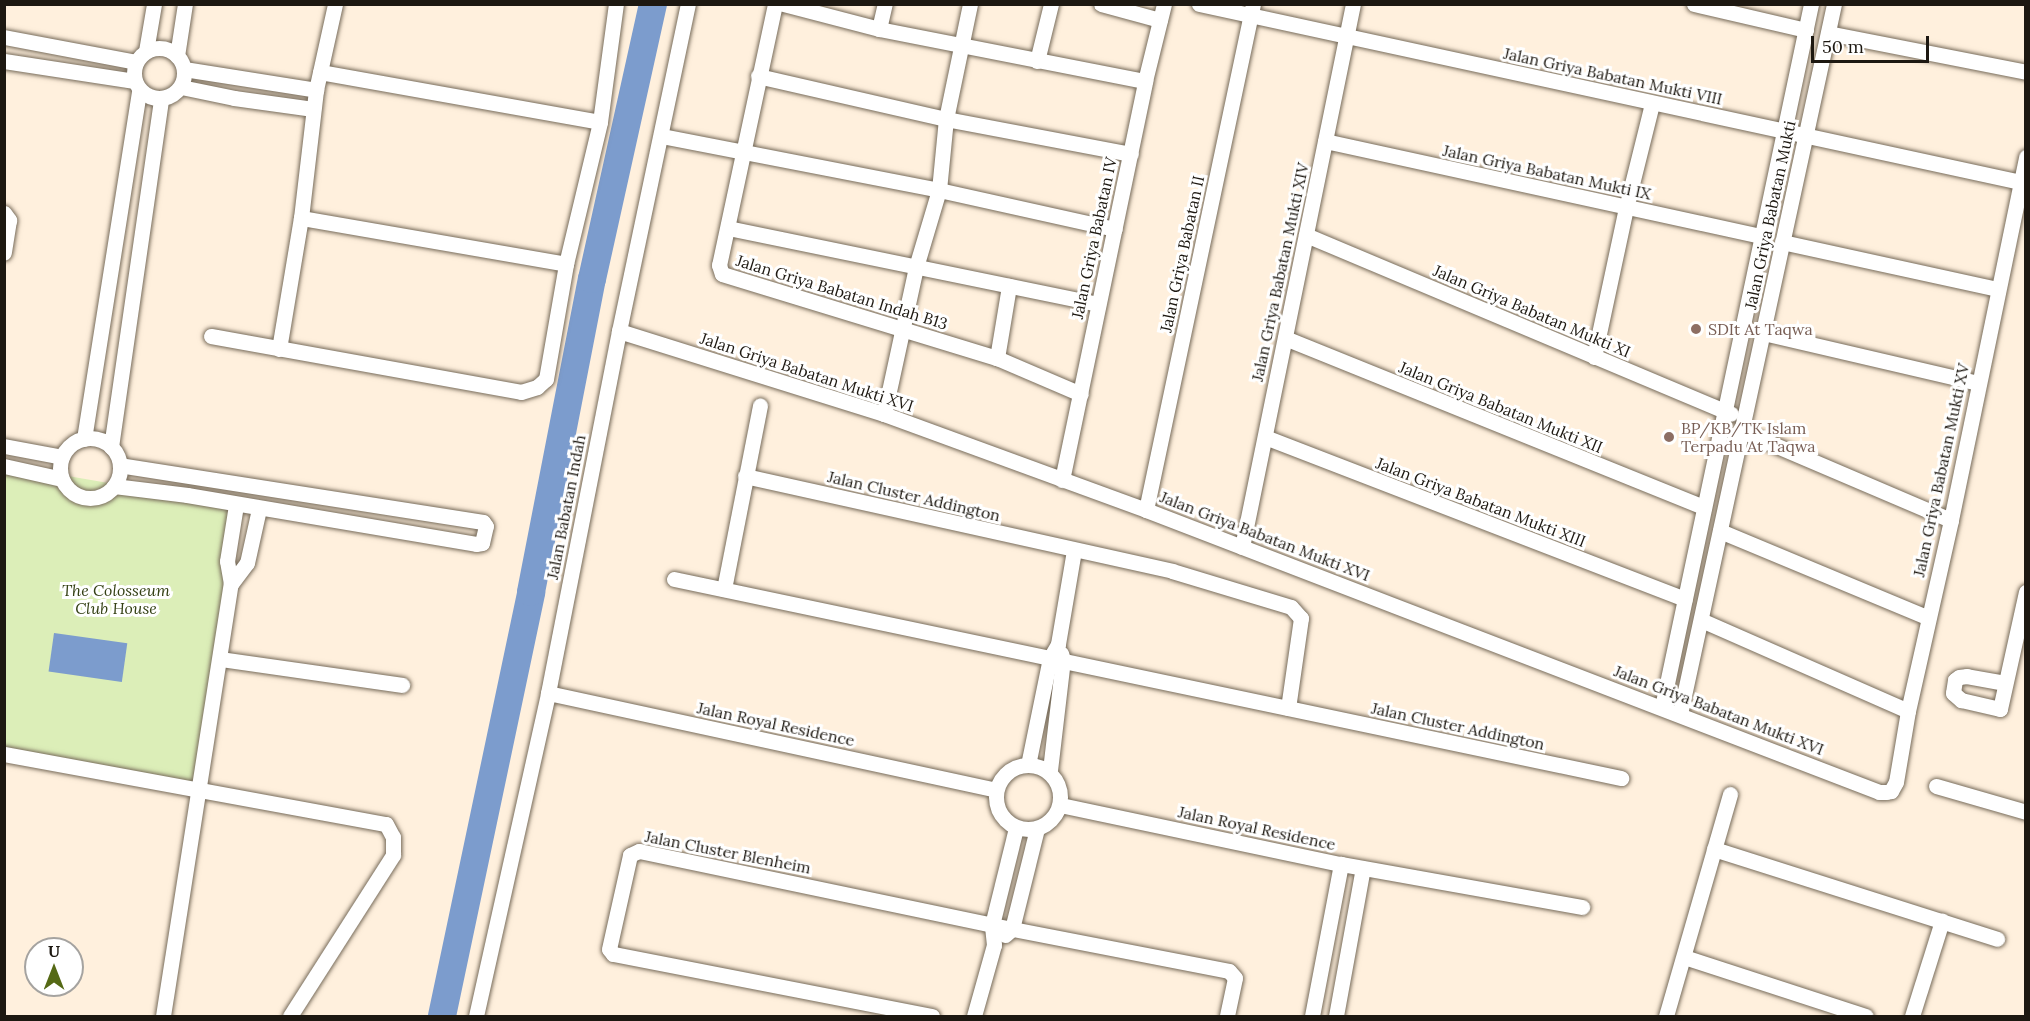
<!DOCTYPE html>
<html>
<head>
<meta charset="utf-8">
<style>
	body { margin:0 }
	#map { position:relative; width:2030px; height:1021px; overflow:hidden; background:#fff0dd; font-family:Lora,serif }
	div>[style] { position:absolute }
	.green>* { inset:0; background:#dceeb8 }
	.water>* { inset:0; background:#7c9ccd; transform-origin:0 0 }
	.river>* { height:28px; margin:-14px; padding:0 14px; transform-origin:14px; border-radius:14px; background:#7c9ccd }
	.roads { filter:drop-shadow(0 0 2px #776b5a) drop-shadow(0 0 2px #776b5a) }
	.street>* { height:15px; margin:-7.5px; padding:0 7.5px; transform-origin:7.5px; border-radius:7.5px; background:#fff }
	.street>.ring { margin:-7.5px; padding:0; box-sizing:content-box; background:none; border:15px solid #fff; border-radius:50% }
	.dots>* { width:16px; height:16px; translate:-50% -50%; box-sizing:border-box; border:3px solid #fff; border-radius:50% }
	span { translate:-50% -50%; white-space:nowrap; text-align:center; line-height:1.15; -webkit-text-stroke:6px #fff; paint-order:stroke }
	.street-label { font-size:16px; color:#1d1811 }
	.education-label { font-size:16px; color:#785e54 }
	.left { translate:0 -50%; text-align:left }
	.park-label { font-size:16px; color:#344014; font-style:italic }
	.frame { position:absolute; inset:0; border:6px solid #1d1811; pointer-events:none }
	.north { position:absolute; left:24px; top:937px; width:60px; height:60px; box-sizing:border-box; background:#fff; border:2px solid #a5a3a0; border-radius:50%; rotate:0deg; font-size:16px; font-weight:700; line-height:24px; text-align:center; color:#1d1811 }
	.north::after { content:''; display:block; margin:auto; width:21px; height:27px; background:#556915; clip-path:polygon(50% 0,100% 100%,50% 72%,0 100%) }
	.scale { position:absolute; left:1811px; top:36px; width:118px; height:27px; box-sizing:border-box; border:3px solid #1d1811; border-top:0; padding-left:8px; font-size:18px; line-height:21px; white-space:nowrap; color:#1d1811; -webkit-text-stroke:4px #fff; paint-order:stroke }
</style>
</head>
<body>
<div id="map">
	<div class="green">
		<div style="clip-path:polygon(4px 465px,236px 505px,198px 791px,5px 754px)"></div>
	</div>
	<div class="water">
		<div style="left:54px;top:633px;width:74px;height:39px;rotate:8deg"></div>
	</div>
	<div class="river">
		<div style="left:442px;top:1016px;width:433px;rotate:-78.1deg"></div>
		<div style="left:531px;top:592px;width:319px;rotate:-79deg"></div>
		<div style="left:592px;top:279px;width:282px;rotate:-77.5deg"></div>
	</div>
	<div class="roads">
		<div class="street">
			<div style="left:775px;top:4px;width:267px;rotate:102.1deg"></div>
			<div style="left:719px;top:265px;width:9px;rotate:72deg"></div>
			<div style="left:722px;top:274px;width:288px;rotate:17deg"></div>
			<div style="left:997px;top:358px;width:91px;rotate:23.2deg"></div>
			<div style="left:783px;top:4px;width:99px;rotate:14.6deg"></div>
			<div style="left:879px;top:29px;width:271px;rotate:11.1deg"></div>
			<div style="left:1101px;top:4px;width:61px;rotate:15.2deg"></div>
			<div style="left:1199px;top:4px;width:840px;rotate:12.23deg"></div>
			<div style="left:1694px;top:4px;width:115px;rotate:13.1deg"></div>
			<div style="left:879px;top:29px;width:26px;rotate:-77deg"></div>
			<div style="left:1828px;top:33px;width:202px;rotate:11.1deg"></div>
			<div style="left:4px;top:37px;width:134px;rotate:10.7deg"></div>
			<div class="ring" style="left:134px;top:48px;width:35px;height:35px"></div>
			<div style="left:146px;top:51px;width:48px;rotate:-80.3deg"></div>
			<div style="left:177px;top:56px;width:53px;rotate:-81.3deg"></div>
			<div style="left:4px;top:61px;width:132px;rotate:8.7deg"></div>
			<div style="left:1037px;top:61px;width:59px;rotate:-76.2deg"></div>
			<div style="left:184px;top:69px;width:134px;rotate:9deg"></div>
			<div style="left:320px;top:72px;width:284px;rotate:10.1deg"></div>
			<div style="left:758px;top:76px;width:193px;rotate:12.9deg"></div>
			<div style="left:946px;top:119px;width:188px;rotate:10.7deg"></div>
			<div style="left:181px;top:87px;width:54px;rotate:11.7deg"></div>
			<div style="left:234px;top:98px;width:80px;rotate:7.9deg"></div>
			<div style="left:662px;top:136px;width:282px;rotate:11deg"></div>
			<div style="left:939px;top:190px;width:180px;rotate:12.5deg"></div>
			<div style="left:1325px;top:141px;width:447px;rotate:12.3deg"></div>
			<div style="left:4px;top:213px;width:9px;rotate:54deg"></div>
			<div style="left:9px;top:220px;width:33px;rotate:99deg"></div>
			<div style="left:301px;top:218px;width:269px;rotate:9.8deg"></div>
			<div style="left:728px;top:228px;width:378px;rotate:11.6deg"></div>
			<div style="left:1306px;top:235px;width:461px;rotate:22.8deg"></div>
			<div style="left:1782px;top:242px;width:220px;rotate:12.3deg"></div>
			<div style="left:619px;top:331px;width:278px;rotate:17.4deg"></div>
			<div style="left:884px;top:414px;width:279px;rotate:20.1deg"></div>
			<div style="left:1146px;top:510px;width:785px;rotate:21.04deg"></div>
			<div style="left:1879px;top:792px;width:7px"></div>
			<div style="left:1886px;top:792px;width:5px;rotate:-11deg"></div>
			<div style="left:1891px;top:791px;width:10px;rotate:-61deg"></div>
			<div style="left:1896px;top:782px;width:72px;rotate:-80.4deg"></div>
			<div style="left:1908px;top:711px;width:196px;rotate:-77.3deg"></div>
			<div style="left:1951px;top:520px;width:371px;rotate:-78.3deg"></div>
			<div style="left:1763px;top:333px;width:221px;rotate:13.1deg"></div>
			<div style="left:211px;top:336px;width:315px;rotate:10.2deg"></div>
			<div style="left:521px;top:392px;width:17px;rotate:-17deg"></div>
			<div style="left:537px;top:387px;width:12px;rotate:-42deg"></div>
			<div style="left:546px;top:379px;width:117px;rotate:-80.1deg"></div>
			<div style="left:566px;top:264px;width:146px;rotate:-76.5deg"></div>
			<div style="left:600px;top:122px;width:119px;rotate:-82.3deg"></div>
			<div style="left:1285px;top:338px;width:452px;rotate:22deg"></div>
			<div style="left:279px;top:349px;width:133px;rotate:-80.5deg"></div>
			<div style="left:301px;top:218px;width:129px;rotate:-83.3deg"></div>
			<div style="left:316px;top:90px;width:88px;rotate:-77.5deg"></div>
			<div style="left:1594px;top:357px;width:152px;rotate:-77.9deg"></div>
			<div style="left:1626px;top:208px;width:107px;rotate:-76deg"></div>
			<div style="left:997px;top:358px;width:73px;rotate:-80.5deg"></div>
			<div style="left:884px;top:414px;width:150px;rotate:-77.7deg"></div>
			<div style="left:916px;top:267px;width:80px;rotate:-73.4deg"></div>
			<div style="left:939px;top:190px;width:71px;rotate:-84.4deg"></div>
			<div style="left:946px;top:119px;width:117px;rotate:-78.2deg"></div>
			<div style="left:1742px;top:431px;width:227px;rotate:23.1deg"></div>
			<div style="left:1265px;top:437px;width:450px;rotate:21.1deg"></div>
			<div class="ring" style="left:60px;top:438px;width:45px;height:45px"></div>
			<div style="left:84px;top:439px;width:352px;rotate:-81deg"></div>
			<div style="left:4px;top:446px;width:59px;rotate:10.7deg"></div>
			<div style="left:111px;top:447px;width:352px;rotate:-81.8deg"></div>
			<div style="left:4px;top:466px;width:59px;rotate:12.6deg"></div>
			<div style="left:745px;top:476px;width:437px;rotate:12.5deg"></div>
			<div style="left:1172px;top:571px;width:124px;rotate:16.8deg"></div>
			<div style="left:1291px;top:607px;width:15px;rotate:48deg"></div>
			<div style="left:1301px;top:618px;width:91px;rotate:98.2deg"></div>
			<div style="left:1062px;top:480px;width:408px;rotate:-78.2deg"></div>
			<div style="left:1145px;top:81px;width:79px;rotate:-76.1deg"></div>
			<div style="left:114px;top:486px;width:74px;rotate:7deg"></div>
			<div style="left:187px;top:495px;width:293px;rotate:9.6deg"></div>
			<div style="left:476px;top:544px;width:6px;rotate:-9deg"></div>
			<div style="left:482px;top:543px;width:17px;rotate:-77deg"></div>
			<div style="left:486px;top:526px;width:5px;rotate:-127deg"></div>
			<div style="left:483px;top:522px;width:367px;rotate:-171.1deg"></div>
			<div style="left:236px;top:505px;width:57px;rotate:99.1deg"></div>
			<div style="left:227px;top:561px;width:23px;rotate:80deg"></div>
			<div style="left:231px;top:584px;width:26px;rotate:-53deg"></div>
			<div style="left:247px;top:563px;width:55px;rotate:-77.5deg"></div>
			<div style="left:1146px;top:510px;width:517px;rotate:-78.06deg"></div>
			<div style="left:1720px;top:531px;width:224px;rotate:22.6deg"></div>
			<div style="left:1242px;top:547px;width:554px;rotate:-78.45deg"></div>
			<div style="left:674px;top:579px;width:968px;rotate:11.87deg"></div>
			<div style="left:724px;top:589px;width:187px;rotate:-78.9deg"></div>
			<div style="left:1701px;top:620px;width:226px;rotate:23.7deg"></div>
			<div style="left:220px;top:659px;width:184px;rotate:8.1deg"></div>
			<div style="left:2005px;top:683px;width:39px;rotate:-170deg"></div>
			<div style="left:1967px;top:676px;width:8px;rotate:173deg"></div>
			<div style="left:1959px;top:677px;width:5px;rotate:143deg"></div>
			<div style="left:1955px;top:680px;width:13px;rotate:99deg"></div>
			<div style="left:1953px;top:693px;width:11px;rotate:41deg"></div>
			<div style="left:1961px;top:700px;width:40px;rotate:13deg"></div>
			<div style="left:2000px;top:709px;width:120px;rotate:-77.5deg"></div>
			<div style="left:548px;top:693px;width:458px;rotate:12.2deg"></div>
			<div style="left:1662px;top:707px;width:719px;rotate:-78.03deg"></div>
			<div style="left:1680px;top:714px;width:727px;rotate:-77.76deg"></div>
			<div style="left:4px;top:754px;width:388px;rotate:10.4deg"></div>
			<div style="left:386px;top:824px;width:15px;rotate:62deg"></div>
			<div style="left:393px;top:837px;width:18px;rotate:90deg"></div>
			<div style="left:393px;top:855px;width:191px;rotate:122.6deg"></div>
			<div class="ring" style="left:996px;top:765px;width:49px;height:49px"></div>
			<div style="left:1028px;top:765px;width:109px;rotate:-78.4deg"></div>
			<div style="left:1050px;top:658px;width:16px;rotate:-60deg"></div>
			<div style="left:1058px;top:644px;width:95px;rotate:-80.3deg"></div>
			<div style="left:1050px;top:770px;width:111px;rotate:-83.3deg"></div>
			<div style="left:1063px;top:660px;width:7px;rotate:-106deg"></div>
			<div style="left:1936px;top:786px;width:94px;rotate:16.1deg"></div>
			<div style="left:1060px;top:805px;width:287px;rotate:11.9deg"></div>
			<div style="left:1341px;top:864px;width:245px;rotate:10.1deg"></div>
			<div style="left:1714px;top:849px;width:297px;rotate:17.6deg"></div>
			<div style="left:1005px;top:935px;width:9px;rotate:-41deg"></div>
			<div style="left:1012px;top:929px;width:103px;rotate:-76deg"></div>
			<div style="left:1684px;top:957px;width:191px;rotate:18deg"></div>
			<div style="left:163px;top:1016px;width:437px;rotate:-81.1deg"></div>
			<div style="left:476px;top:1016px;width:331px;rotate:-77.4deg"></div>
			<div style="left:548px;top:693px;width:369px;rotate:-78.9deg"></div>
			<div style="left:619px;top:331px;width:334px;rotate:-78.1deg"></div>
			<div style="left:932px;top:1016px;width:325px;rotate:-169deg"></div>
			<div style="left:613px;top:954px;width:6px;rotate:-129deg"></div>
			<div style="left:609px;top:949px;width:96px;rotate:-77.4deg"></div>
			<div style="left:630px;top:855px;width:10px;rotate:-24deg"></div>
			<div style="left:639px;top:851px;width:361px;rotate:11.8deg"></div>
			<div style="left:992px;top:925px;width:241px;rotate:11deg"></div>
			<div style="left:1229px;top:971px;width:9px;rotate:49deg"></div>
			<div style="left:1235px;top:978px;width:39px;rotate:102deg"></div>
			<div style="left:974px;top:1016px;width:74px;rotate:-74.3deg"></div>
			<div style="left:994px;top:945px;width:20px;rotate:-96deg"></div>
			<div style="left:992px;top:925px;width:100px;rotate:-76.1deg"></div>
			<div style="left:1312px;top:1016px;width:155px;rotate:-79.2deg"></div>
			<div style="left:1336px;top:1016px;width:150px;rotate:-79.7deg"></div>
			<div style="left:1666px;top:1016px;width:231px;rotate:-73.9deg"></div>
			<div style="left:1912px;top:1016px;width:100px;rotate:-72.5deg"></div>
		</div>
	</div>
	<div class="dots">
		<div style="left:1696px;top:329px;background:#8d6e63"></div>
		<div style="left:1669px;top:437px;background:#8d6e63"></div>
	</div>
	<div class="street-label">
		<span style="left:1613px;top:76px;rotate:12deg">Jalan Griya Babatan Mukti VIII</span>
		<span style="left:1547px;top:172px;rotate:12deg">Jalan Griya Babatan Mukti IX</span>
		<span style="left:1770px;top:215px;rotate:-78deg">Jalan Griya Babatan Mukti</span>
		<span style="left:1094px;top:238px;rotate:-78deg">Jalan Griya Babatan IV</span>
		<span style="left:1182px;top:254px;rotate:-78deg">Jalan Griya Babatan II</span>
		<span style="left:1280px;top:272px;rotate:-78deg">Jalan Griya Babatan Mukti XIV</span>
		<span style="left:842px;top:292px;rotate:17deg">Jalan Griya Babatan Indah B13</span>
		<span style="left:1532px;top:311px;rotate:23deg">Jalan Griya Babatan Mukti XI</span>
		<span style="left:807px;top:372px;rotate:18deg">Jalan Griya Babatan Mukti XVI</span>
		<span style="left:1501px;top:407px;rotate:22deg">Jalan Griya Babatan Mukti XII</span>
		<span style="left:1941px;top:470px;rotate:-78deg">Jalan Griya Babatan Mukti XV</span>
		<span style="left:914px;top:496px;rotate:13deg">Jalan Cluster Addington</span>
		<span style="left:1481px;top:502px;rotate:21deg">Jalan Griya Babatan Mukti XIII</span>
		<span style="left:566px;top:507px;rotate:-79deg">Jalan Babatan Indah</span>
		<span style="left:1265px;top:536px;rotate:21deg">Jalan Griya Babatan Mukti XVI</span>
		<span style="left:1719px;top:710px;rotate:21deg">Jalan Griya Babatan Mukti XVI</span>
		<span style="left:776px;top:724px;rotate:12deg">Jalan Royal Residence</span>
		<span style="left:1458px;top:726px;rotate:12deg">Jalan Cluster Addington</span>
		<span style="left:1257px;top:828px;rotate:12deg">Jalan Royal Residence</span>
		<span style="left:728px;top:852px;rotate:11deg">Jalan Cluster Blenheim</span>
	</div>
	<div class="education-label">
		<span class="left" style="left:1708px;top:329px">SDIt At Taqwa</span>
		<span class="left" style="left:1681px;top:437px">BP/KB/TK Islam<br>Terpadu At Taqwa</span>
	</div>
	<div class="park-label">
		<span style="left:116px;top:599px">The Colosseum<br>Club House</span>
	</div>
	<div class="frame"></div>
	<div class="north">U</div>
	<div class="scale">50 m</div>
</div>
</body>
</html>
